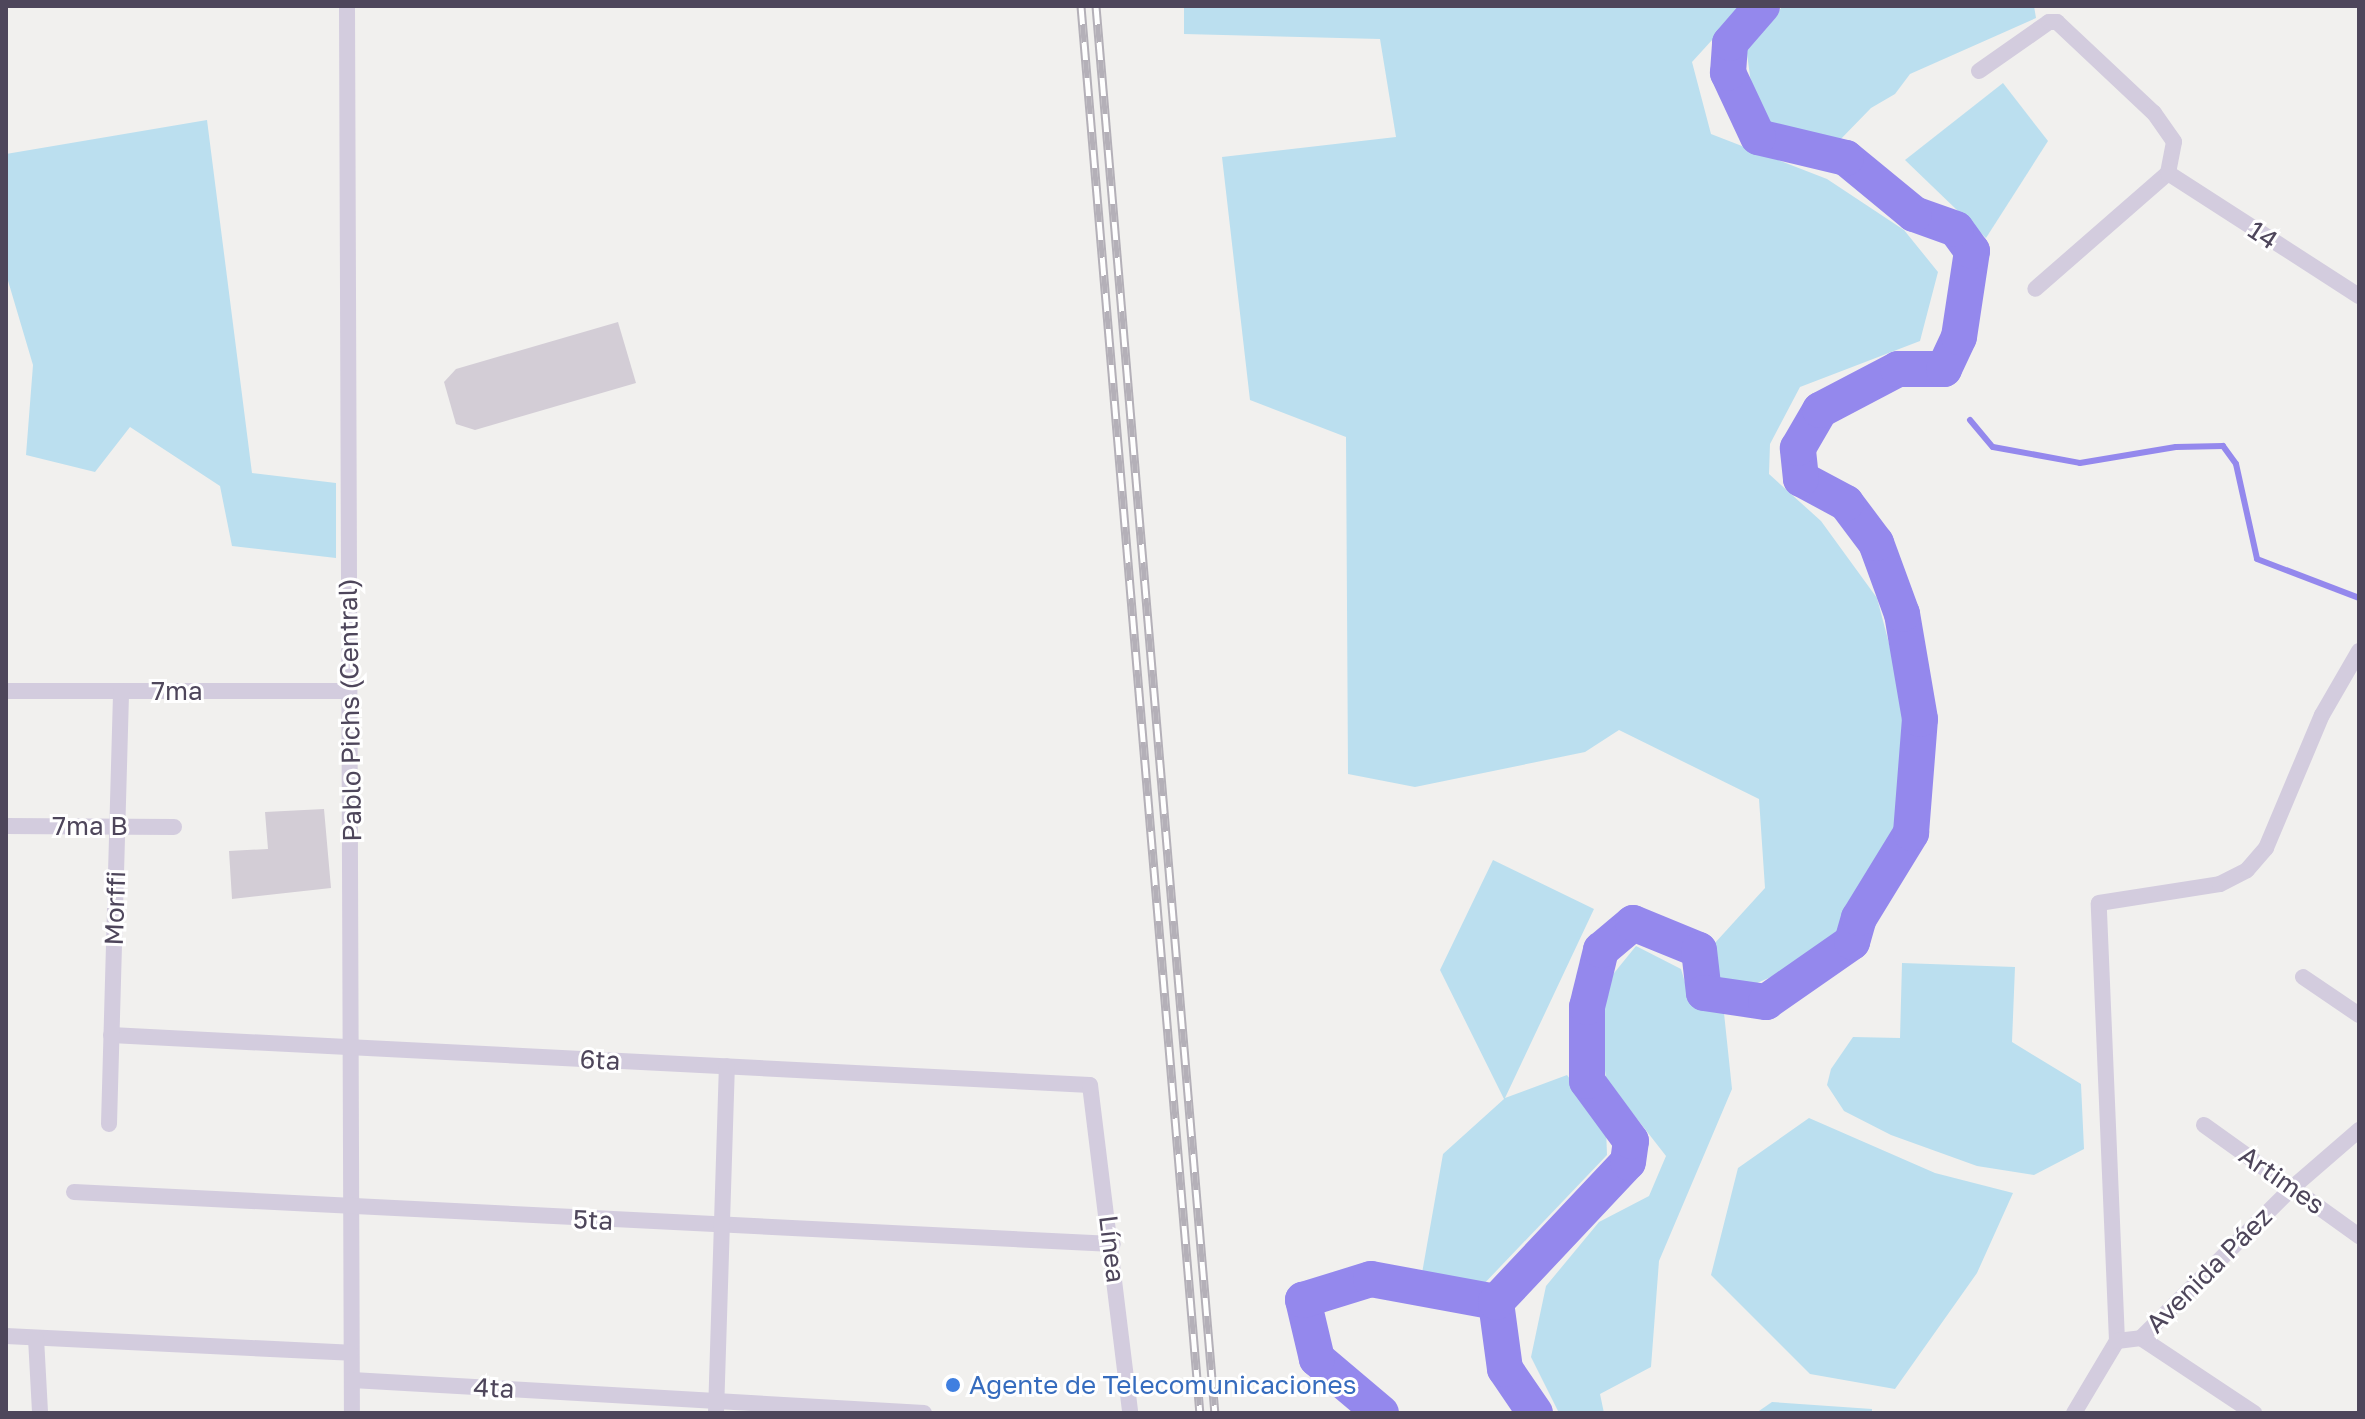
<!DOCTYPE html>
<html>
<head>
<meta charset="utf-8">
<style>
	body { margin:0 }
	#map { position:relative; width:2365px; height:1419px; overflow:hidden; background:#f1f0ee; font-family:"Golos Text",sans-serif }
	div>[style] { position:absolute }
	.green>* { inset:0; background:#bbdfef }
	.stream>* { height:6px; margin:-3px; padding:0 3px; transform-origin:3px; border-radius:3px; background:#9488ed }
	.river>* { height:36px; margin:-18px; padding:0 18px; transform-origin:18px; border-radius:18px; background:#9488ed }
	.building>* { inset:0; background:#d3cdd6 }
	.street>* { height:16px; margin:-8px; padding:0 8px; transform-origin:8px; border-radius:8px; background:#d3ccde }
	.rail>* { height:9px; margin-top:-4.5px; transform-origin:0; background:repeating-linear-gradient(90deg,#fff 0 18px,#b4b0b8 0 36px); box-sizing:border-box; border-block:2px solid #b4b0b8 }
	.dots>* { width:22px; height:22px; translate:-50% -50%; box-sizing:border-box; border:4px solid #fff; border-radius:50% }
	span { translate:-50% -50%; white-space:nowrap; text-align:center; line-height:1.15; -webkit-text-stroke:6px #fff; paint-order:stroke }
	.street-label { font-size:26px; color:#4e465b }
	.shop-label { font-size:26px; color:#366cbe }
	.left { translate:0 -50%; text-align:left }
	.frame { position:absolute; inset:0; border:8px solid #4e465b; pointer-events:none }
</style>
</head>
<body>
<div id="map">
	<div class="green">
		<div style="clip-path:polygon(1184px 6px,1743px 6px,1692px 62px,1711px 134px,1827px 179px,1904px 230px,1938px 272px,1920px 341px,1800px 387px,1770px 444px,1769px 474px,1821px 521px,1877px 598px,1901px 689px,1905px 744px,1898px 832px,1856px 906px,1817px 957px,1755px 984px,1711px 984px,1714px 944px,1765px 888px,1759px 799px,1619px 730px,1585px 752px,1415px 787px,1348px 774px,1346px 437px,1250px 400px,1222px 157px,1396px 137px,1380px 39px,1184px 34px)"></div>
		<div style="clip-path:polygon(1783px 6px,2034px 6px,2036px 18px,1910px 74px,1895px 94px,1871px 108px,1836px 144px,1771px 127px,1752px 91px,1746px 46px)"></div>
		<div style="clip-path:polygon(2003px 83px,2048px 141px,1986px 238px,1905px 160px)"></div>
		<div style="clip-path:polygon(207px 120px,252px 473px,336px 483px,336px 558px,232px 546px,220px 486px,130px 427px,95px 472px,26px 455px,33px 365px,6px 274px,6px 154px)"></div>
		<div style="clip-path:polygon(1493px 860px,1594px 909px,1505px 1098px,1567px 1075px,1606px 1127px,1607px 1155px,1480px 1288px,1421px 1279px,1443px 1154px,1504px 1099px,1440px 970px)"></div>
		<div style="clip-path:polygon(1636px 946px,1681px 969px,1690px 999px,1724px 1013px,1732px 1089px,1659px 1261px,1651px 1367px,1600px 1394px,1604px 1413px,1559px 1413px,1531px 1357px,1546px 1286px,1599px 1222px,1649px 1196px,1666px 1156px,1606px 1079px,1600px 1027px,1610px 978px)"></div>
		<div style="clip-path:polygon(1902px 963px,2015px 967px,2012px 1042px,2081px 1084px,2084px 1149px,2034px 1175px,1977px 1166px,1891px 1135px,1844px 1111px,1827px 1085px,1831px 1069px,1853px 1037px,1900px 1038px)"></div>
		<div style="clip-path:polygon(1809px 1118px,1935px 1173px,2013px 1193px,1977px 1273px,1895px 1389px,1810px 1374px,1711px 1275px,1738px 1168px)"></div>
		<div style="clip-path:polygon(1772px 1402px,1872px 1409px,1872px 1413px,1756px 1413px)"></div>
	</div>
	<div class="stream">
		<div style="left:1970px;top:420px;width:35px;rotate:50deg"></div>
		<div style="left:1993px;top:447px;width:88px;rotate:10.4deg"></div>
		<div style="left:2080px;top:463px;width:97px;rotate:-9.5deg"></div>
		<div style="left:2176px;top:447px;width:47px;rotate:-1.2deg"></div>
		<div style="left:2223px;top:446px;width:22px;rotate:54deg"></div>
		<div style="left:2236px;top:464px;width:97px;rotate:77.5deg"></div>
		<div style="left:2257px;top:559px;width:109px;rotate:20.9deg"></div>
	</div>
	<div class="river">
		<div style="left:1381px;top:1413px;width:84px;rotate:-139.8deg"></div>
		<div style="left:1317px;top:1359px;width:61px;rotate:-103.3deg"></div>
		<div style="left:1303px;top:1300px;width:71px;rotate:-17.2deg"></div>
		<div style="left:1371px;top:1279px;width:127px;rotate:10.4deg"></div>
		<div style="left:1535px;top:1413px;width:53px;rotate:-124.3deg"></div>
		<div style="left:1505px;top:1369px;width:68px;rotate:-97.7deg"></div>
		<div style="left:1496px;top:1302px;width:192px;rotate:-46.7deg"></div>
		<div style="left:1628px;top:1162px;width:21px;rotate:-82deg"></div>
		<div style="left:1631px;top:1141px;width:74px;rotate:-126.3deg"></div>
		<div style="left:1587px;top:1081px;width:74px;rotate:-90deg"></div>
		<div style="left:1587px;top:1007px;width:59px;rotate:-76.2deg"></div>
		<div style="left:1601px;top:950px;width:42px;rotate:-40.2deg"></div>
		<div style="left:1633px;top:923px;width:71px;rotate:22.2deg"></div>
		<div style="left:1699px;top:950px;width:43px;rotate:83.4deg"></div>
		<div style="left:1704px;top:993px;width:63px;rotate:8.3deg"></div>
		<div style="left:1766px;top:1002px;width:105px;rotate:-34.9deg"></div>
		<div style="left:1852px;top:942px;width:25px;rotate:-74deg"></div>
		<div style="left:1859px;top:918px;width:100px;rotate:-58.5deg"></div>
		<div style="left:1911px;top:833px;width:114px;rotate:-85.5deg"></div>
		<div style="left:1920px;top:719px;width:107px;rotate:-99.7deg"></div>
		<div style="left:1902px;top:614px;width:76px;rotate:-110.1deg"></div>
		<div style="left:1876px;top:543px;width:50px;rotate:-126.9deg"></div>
		<div style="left:1846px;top:503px;width:51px;rotate:-151.9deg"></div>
		<div style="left:1801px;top:479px;width:31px;rotate:-96deg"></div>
		<div style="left:1798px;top:448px;width:44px;rotate:-59.9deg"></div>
		<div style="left:1820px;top:410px;width:88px;rotate:-27.7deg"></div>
		<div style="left:1898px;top:369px;width:46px"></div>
		<div style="left:1944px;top:369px;width:35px;rotate:-65deg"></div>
		<div style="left:1959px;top:337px;width:87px;rotate:-81.4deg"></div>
		<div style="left:1972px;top:251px;width:27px;rotate:-126deg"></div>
		<div style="left:1956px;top:229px;width:45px;rotate:-160.3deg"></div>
		<div style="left:1914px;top:214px;width:88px;rotate:-140.5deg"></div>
		<div style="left:1846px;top:158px;width:90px;rotate:-166.6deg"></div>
		<div style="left:1758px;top:137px;width:71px;rotate:-115.1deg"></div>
		<div style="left:1728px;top:73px;width:30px;rotate:-86deg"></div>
		<div style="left:1730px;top:43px;width:49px;rotate:-49.1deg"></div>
	</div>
	<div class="building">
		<div style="clip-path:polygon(618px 322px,636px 383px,475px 430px,456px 424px,444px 382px,456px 369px)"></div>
		<div style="clip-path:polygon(324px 809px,331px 888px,232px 899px,229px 851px,268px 849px,265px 812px)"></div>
	</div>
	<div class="street">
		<div style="left:347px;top:6px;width:1407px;rotate:89.8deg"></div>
		<div style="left:1979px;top:71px;width:85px;rotate:-35deg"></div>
		<div style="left:2049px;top:22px;width:8px"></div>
		<div style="left:2057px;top:22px;width:133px;rotate:43.2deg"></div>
		<div style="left:2154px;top:113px;width:35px;rotate:55deg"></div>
		<div style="left:2174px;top:142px;width:32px;rotate:101deg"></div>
		<div style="left:2168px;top:173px;width:176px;rotate:138.9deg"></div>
		<div style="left:2168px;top:173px;width:227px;rotate:32.8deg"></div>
		<div style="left:6px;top:691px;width:342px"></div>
		<div style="left:6px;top:826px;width:168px;rotate:0.3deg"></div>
		<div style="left:2303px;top:977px;width:68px;rotate:34.2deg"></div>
		<div style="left:111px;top:1035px;width:980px;rotate:2.92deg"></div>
		<div style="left:1090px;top:1085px;width:330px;rotate:83deg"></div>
		<div style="left:109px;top:1124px;width:433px;rotate:-88.4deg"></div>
		<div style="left:2204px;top:1125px;width:191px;rotate:35.6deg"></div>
		<div style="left:74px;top:1192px;width:1040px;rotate:2.87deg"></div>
		<div style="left:6px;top:1336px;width:345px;rotate:2.8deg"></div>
		<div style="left:36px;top:1338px;width:75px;rotate:86.9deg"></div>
		<div style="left:2141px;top:1338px;width:136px;rotate:33.6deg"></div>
		<div style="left:2117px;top:1341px;width:438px;rotate:-92.4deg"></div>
		<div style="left:2099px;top:903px;width:122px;rotate:-8.9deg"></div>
		<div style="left:2220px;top:884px;width:30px;rotate:-27deg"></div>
		<div style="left:2247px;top:870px;width:29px;rotate:-49deg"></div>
		<div style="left:2266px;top:848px;width:144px;rotate:-67.2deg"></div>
		<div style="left:2322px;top:715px;width:74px;rotate:-60deg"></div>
		<div style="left:352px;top:1380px;width:573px;rotate:3.3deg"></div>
		<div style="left:716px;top:1413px;width:347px;rotate:-88.2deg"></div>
		<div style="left:2074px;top:1413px;width:84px;rotate:-59.2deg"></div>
		<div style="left:2117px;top:1341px;width:24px;rotate:-7deg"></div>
		<div style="left:2141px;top:1338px;width:213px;rotate:-44.8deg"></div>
		<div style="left:2292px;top:1188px;width:89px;rotate:-40.9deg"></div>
	</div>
	<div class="rail">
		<div style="left:1081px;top:6px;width:1412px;rotate:85.17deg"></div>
		<div style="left:1096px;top:6px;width:1412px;rotate:85.17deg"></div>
	</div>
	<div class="dots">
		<div style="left:953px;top:1385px;background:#3f7fe0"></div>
	</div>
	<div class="street-label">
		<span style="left:2263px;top:235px;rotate:33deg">14</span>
		<span style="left:177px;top:691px">7ma</span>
		<span style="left:350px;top:710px;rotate:-91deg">Pablo Pichs (Central)</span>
		<span style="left:90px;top:826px">7ma B</span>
		<span style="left:115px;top:908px;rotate:-88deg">Morffi</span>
		<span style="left:600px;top:1060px;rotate:3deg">6ta</span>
		<span style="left:2282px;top:1180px;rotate:35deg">Artimes</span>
		<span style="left:593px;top:1220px;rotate:3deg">5ta</span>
		<span style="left:1112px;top:1249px;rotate:83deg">Línea</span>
		<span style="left:2209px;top:1270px;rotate:-45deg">Avenida Páez</span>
		<span style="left:494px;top:1388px;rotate:3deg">4ta</span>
	</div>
	<div class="shop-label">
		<span class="left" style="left:969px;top:1385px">Agente de Telecomunicaciones</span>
	</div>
	<div class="frame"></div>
</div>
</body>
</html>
